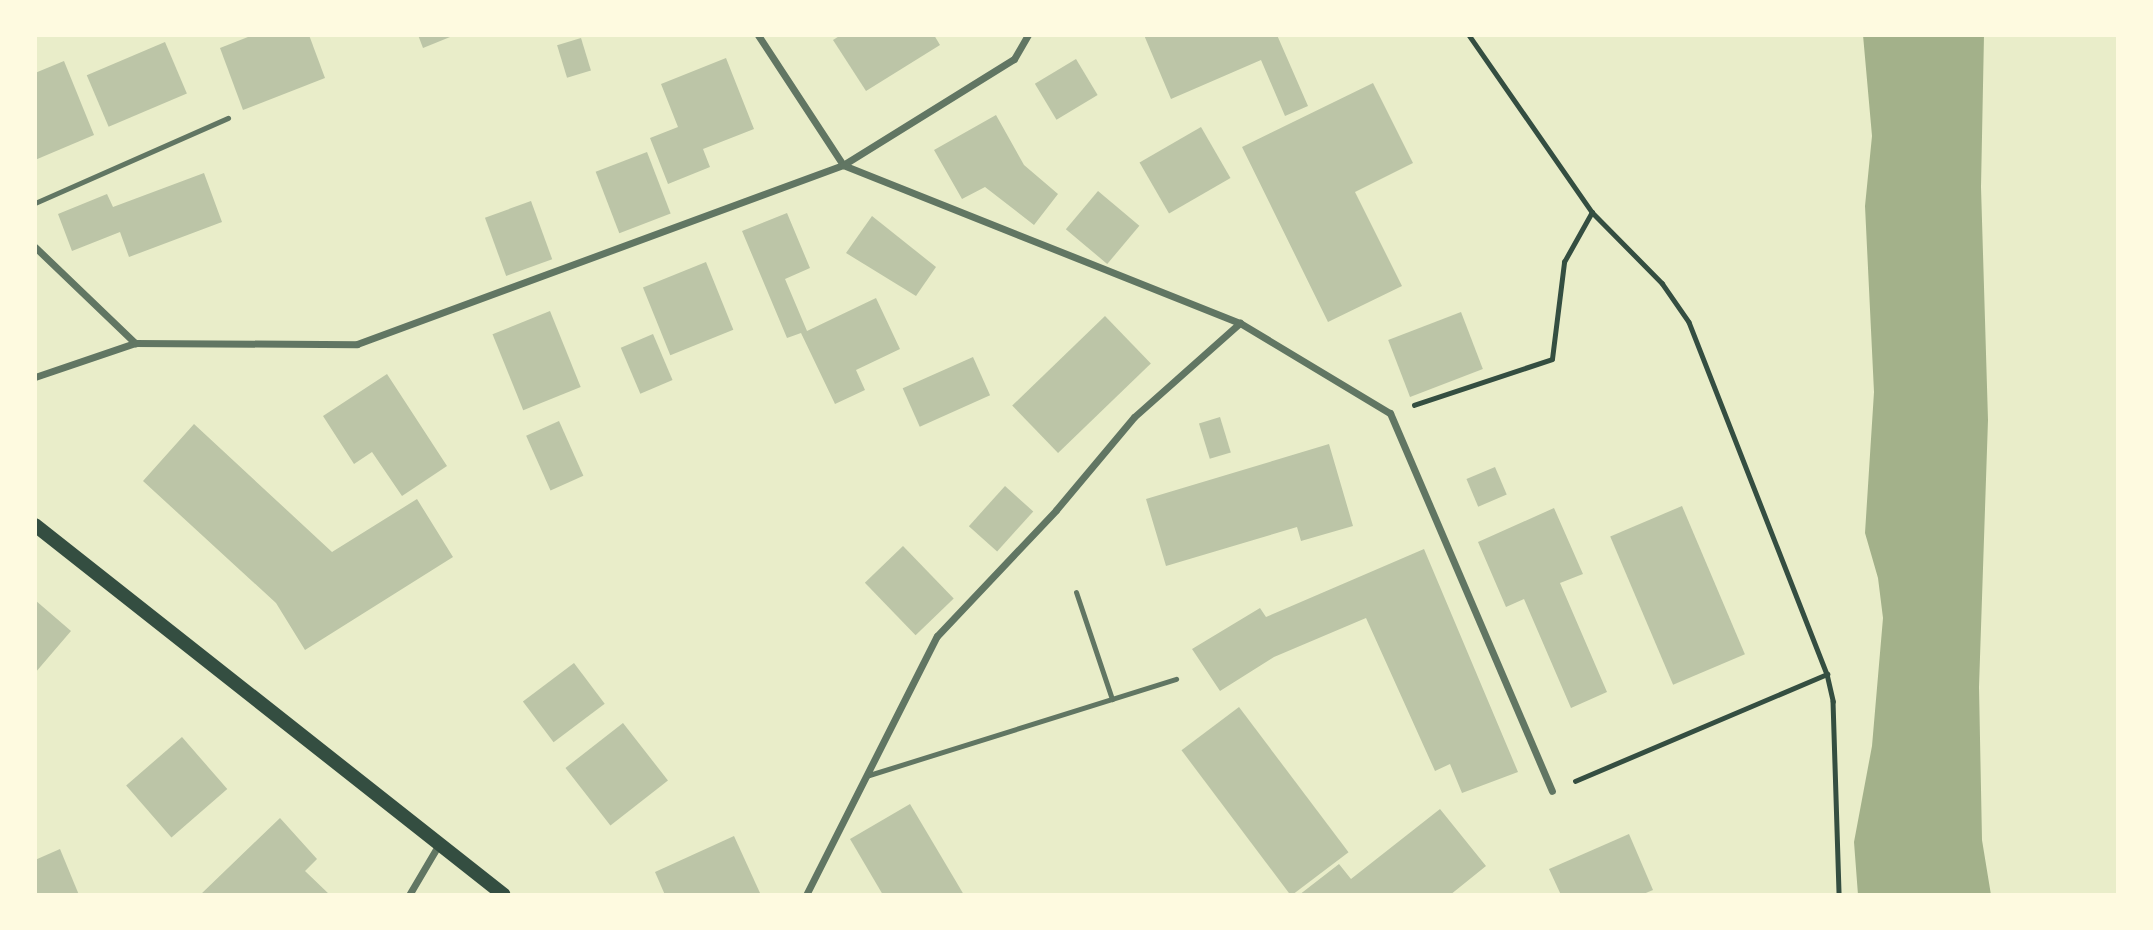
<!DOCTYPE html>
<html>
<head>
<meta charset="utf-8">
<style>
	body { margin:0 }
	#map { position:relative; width:2153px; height:930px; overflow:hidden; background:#e9edc9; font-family:Jost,sans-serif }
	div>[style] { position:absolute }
	.water>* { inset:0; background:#a3b18a }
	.building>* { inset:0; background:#bcc5a7; transform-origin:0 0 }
	.path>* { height:4.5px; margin:-2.25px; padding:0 2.25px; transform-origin:2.25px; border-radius:2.25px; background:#344e41 }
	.service>* { height:5px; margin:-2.5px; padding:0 2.5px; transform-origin:2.5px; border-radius:2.5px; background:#617663 }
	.minor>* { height:7px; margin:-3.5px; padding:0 3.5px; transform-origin:3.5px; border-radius:3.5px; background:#617663 }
	.secondary>* { height:14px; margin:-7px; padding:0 7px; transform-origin:7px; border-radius:7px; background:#344e41 }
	span { translate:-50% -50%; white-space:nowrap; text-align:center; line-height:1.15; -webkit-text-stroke:7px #fefae0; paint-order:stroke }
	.frame { position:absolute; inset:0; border:37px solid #fefae0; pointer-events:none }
</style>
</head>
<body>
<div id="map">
	<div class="water">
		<div style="clip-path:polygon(1863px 35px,1984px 35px,1981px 187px,1988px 420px,1979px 687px,1982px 840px,1991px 895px,1858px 895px,1854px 842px,1872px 746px,1883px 618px,1878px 578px,1865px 533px,1874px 392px,1865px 206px,1872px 136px)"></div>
	</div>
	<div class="building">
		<div style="clip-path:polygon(253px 35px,309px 35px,325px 78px,243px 110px,220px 48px)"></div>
		<div style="clip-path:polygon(418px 35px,455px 35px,423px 48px)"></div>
		<div style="clip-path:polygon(841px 35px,934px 35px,940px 45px,866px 91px,833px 40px)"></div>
		<div style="clip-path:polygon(1144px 35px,1277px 35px,1308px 106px,1285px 116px,1261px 60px,1171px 99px)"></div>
		<div style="left:581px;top:38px;width:34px;height:25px;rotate:73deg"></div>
		<div style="left:165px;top:42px;width:56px;height:85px;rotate:67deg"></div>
		<div style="clip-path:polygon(726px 58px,754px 129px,703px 149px,710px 167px,668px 184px,650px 138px,678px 127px,661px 84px)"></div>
		<div style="left:1076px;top:59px;width:42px;height:48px;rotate:59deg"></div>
		<div style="clip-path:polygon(64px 61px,94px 135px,35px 160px,35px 73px)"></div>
		<div style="clip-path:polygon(1373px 83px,1413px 163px,1355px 192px,1402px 286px,1328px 322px,1242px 147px)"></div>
		<div style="clip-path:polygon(996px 115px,1024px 165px,1058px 194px,1034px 225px,985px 187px,962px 199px,934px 150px)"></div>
		<div style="left:1201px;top:127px;width:59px;height:71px;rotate:60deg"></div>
		<div style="left:647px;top:152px;width:66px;height:55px;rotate:69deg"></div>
		<div style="clip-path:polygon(204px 173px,222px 222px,129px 257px,120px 232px,72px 251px,58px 214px,107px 194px,113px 207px)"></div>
		<div style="left:1098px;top:191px;width:54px;height:50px;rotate:40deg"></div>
		<div style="left:531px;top:201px;width:62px;height:49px;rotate:70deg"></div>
		<div style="clip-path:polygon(787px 213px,810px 268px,785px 279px,807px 331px,876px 298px,900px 349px,856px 370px,865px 390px,835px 404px,801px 333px,787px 338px,742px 231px)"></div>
		<div style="clip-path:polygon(872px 216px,936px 267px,916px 296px,846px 253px)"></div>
		<div style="left:706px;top:262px;width:73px;height:68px;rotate:68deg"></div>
		<div style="left:550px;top:311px;width:82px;height:62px;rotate:68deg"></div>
		<div style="left:1461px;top:312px;width:61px;height:78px;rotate:69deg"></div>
		<div style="left:1105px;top:316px;width:66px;height:129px;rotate:46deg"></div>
		<div style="left:653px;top:334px;width:50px;height:35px;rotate:67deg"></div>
		<div style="left:973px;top:357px;width:42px;height:77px;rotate:66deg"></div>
		<div style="clip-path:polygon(387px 374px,447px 466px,402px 496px,372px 452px,354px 464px,323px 416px)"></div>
		<div style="left:1220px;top:417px;width:37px;height:22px;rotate:73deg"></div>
		<div style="left:559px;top:421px;width:60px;height:36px;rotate:66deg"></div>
		<div style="clip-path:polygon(194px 424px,332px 552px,417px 499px,453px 557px,305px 650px,276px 603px,143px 481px)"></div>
		<div style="clip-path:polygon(1329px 444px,1353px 526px,1301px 541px,1297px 527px,1166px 566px,1146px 499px)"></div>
		<div style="left:1495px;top:467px;width:30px;height:31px;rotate:67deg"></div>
		<div style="left:1005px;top:486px;width:38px;height:54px;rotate:42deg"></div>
		<div style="left:1682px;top:506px;width:161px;height:78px;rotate:67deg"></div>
		<div style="clip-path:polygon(1554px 508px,1583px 574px,1560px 583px,1607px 692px,1571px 708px,1524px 599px,1506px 607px,1478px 542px)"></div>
		<div style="left:903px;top:546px;width:73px;height:53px;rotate:46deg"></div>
		<div style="clip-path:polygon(1424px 549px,1518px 772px,1462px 793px,1450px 764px,1435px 771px,1366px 618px,1274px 657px,1220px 691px,1192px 649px,1260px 608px,1266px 617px)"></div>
		<div style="clip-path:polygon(35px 600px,71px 631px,35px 673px)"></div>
		<div style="left:574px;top:663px;width:51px;height:64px;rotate:53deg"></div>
		<div style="left:1239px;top:707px;width:182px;height:72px;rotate:53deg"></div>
		<div style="left:623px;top:723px;width:73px;height:73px;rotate:52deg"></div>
		<div style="left:182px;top:737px;width:69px;height:74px;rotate:49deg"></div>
		<div style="clip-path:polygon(910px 804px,951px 873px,964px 895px,883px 895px,850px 839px)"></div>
		<div style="clip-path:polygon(1440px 809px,1486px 866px,1450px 895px,1299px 895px,1339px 864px,1351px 879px)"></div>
		<div style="clip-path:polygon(280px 818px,317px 859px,305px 871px,330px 895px,200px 895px)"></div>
		<div style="clip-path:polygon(1629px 834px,1653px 890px,1641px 895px,1561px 895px,1549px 869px)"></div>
		<div style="clip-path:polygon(734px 836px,760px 893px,665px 895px,655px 872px)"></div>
		<div style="clip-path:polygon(60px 849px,79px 895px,35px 895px,35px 860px)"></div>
	</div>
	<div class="path">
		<div style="left:1469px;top:35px;width:216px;rotate:55.2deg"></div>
		<div style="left:1592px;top:212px;width:100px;rotate:45.4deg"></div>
		<div style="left:1662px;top:283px;width:47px;rotate:55.3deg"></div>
		<div style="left:1689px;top:322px;width:378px;rotate:68.6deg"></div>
		<div style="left:1827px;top:674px;width:28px;rotate:77deg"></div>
		<div style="left:1833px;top:701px;width:194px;rotate:88.2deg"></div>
		<div style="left:1414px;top:405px;width:145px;rotate:-18.4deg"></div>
		<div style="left:1552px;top:359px;width:98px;rotate:-82.9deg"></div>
		<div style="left:1564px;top:262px;width:57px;rotate:-60.8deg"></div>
		<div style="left:1575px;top:781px;width:274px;rotate:-23deg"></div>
	</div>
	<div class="service">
		<div style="left:35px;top:203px;width:211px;rotate:-23.8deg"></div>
		<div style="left:1076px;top:592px;width:113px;rotate:71.4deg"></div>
		<div style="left:866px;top:776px;width:325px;rotate:-17.4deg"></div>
	</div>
	<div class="minor">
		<div style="left:758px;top:35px;width:155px;rotate:56.8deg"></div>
		<div style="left:843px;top:165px;width:201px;rotate:-31.8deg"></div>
		<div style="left:1014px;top:59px;width:28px;rotate:-60deg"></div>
		<div style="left:35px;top:247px;width:139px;rotate:43.8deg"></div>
		<div style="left:35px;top:377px;width:106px;rotate:-18.8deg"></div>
		<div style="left:135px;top:343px;width:222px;rotate:0.3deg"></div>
		<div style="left:357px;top:344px;width:518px;rotate:-20.22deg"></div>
		<div style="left:843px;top:165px;width:427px;rotate:21.7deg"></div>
		<div style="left:409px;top:895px;width:59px;rotate:-59.5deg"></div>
		<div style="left:806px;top:895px;width:290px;rotate:-63.2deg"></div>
		<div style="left:937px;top:636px;width:173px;rotate:-46.6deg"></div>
		<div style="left:1056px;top:510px;width:121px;rotate:-50deg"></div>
		<div style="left:1134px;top:417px;width:142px;rotate:-41.6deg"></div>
		<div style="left:1240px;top:323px;width:175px;rotate:31deg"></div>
		<div style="left:1390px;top:413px;width:411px;rotate:66.8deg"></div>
	</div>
	<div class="secondary">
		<div style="left:35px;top:525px;width:597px;rotate:38.27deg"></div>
	</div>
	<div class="frame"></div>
</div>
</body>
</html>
